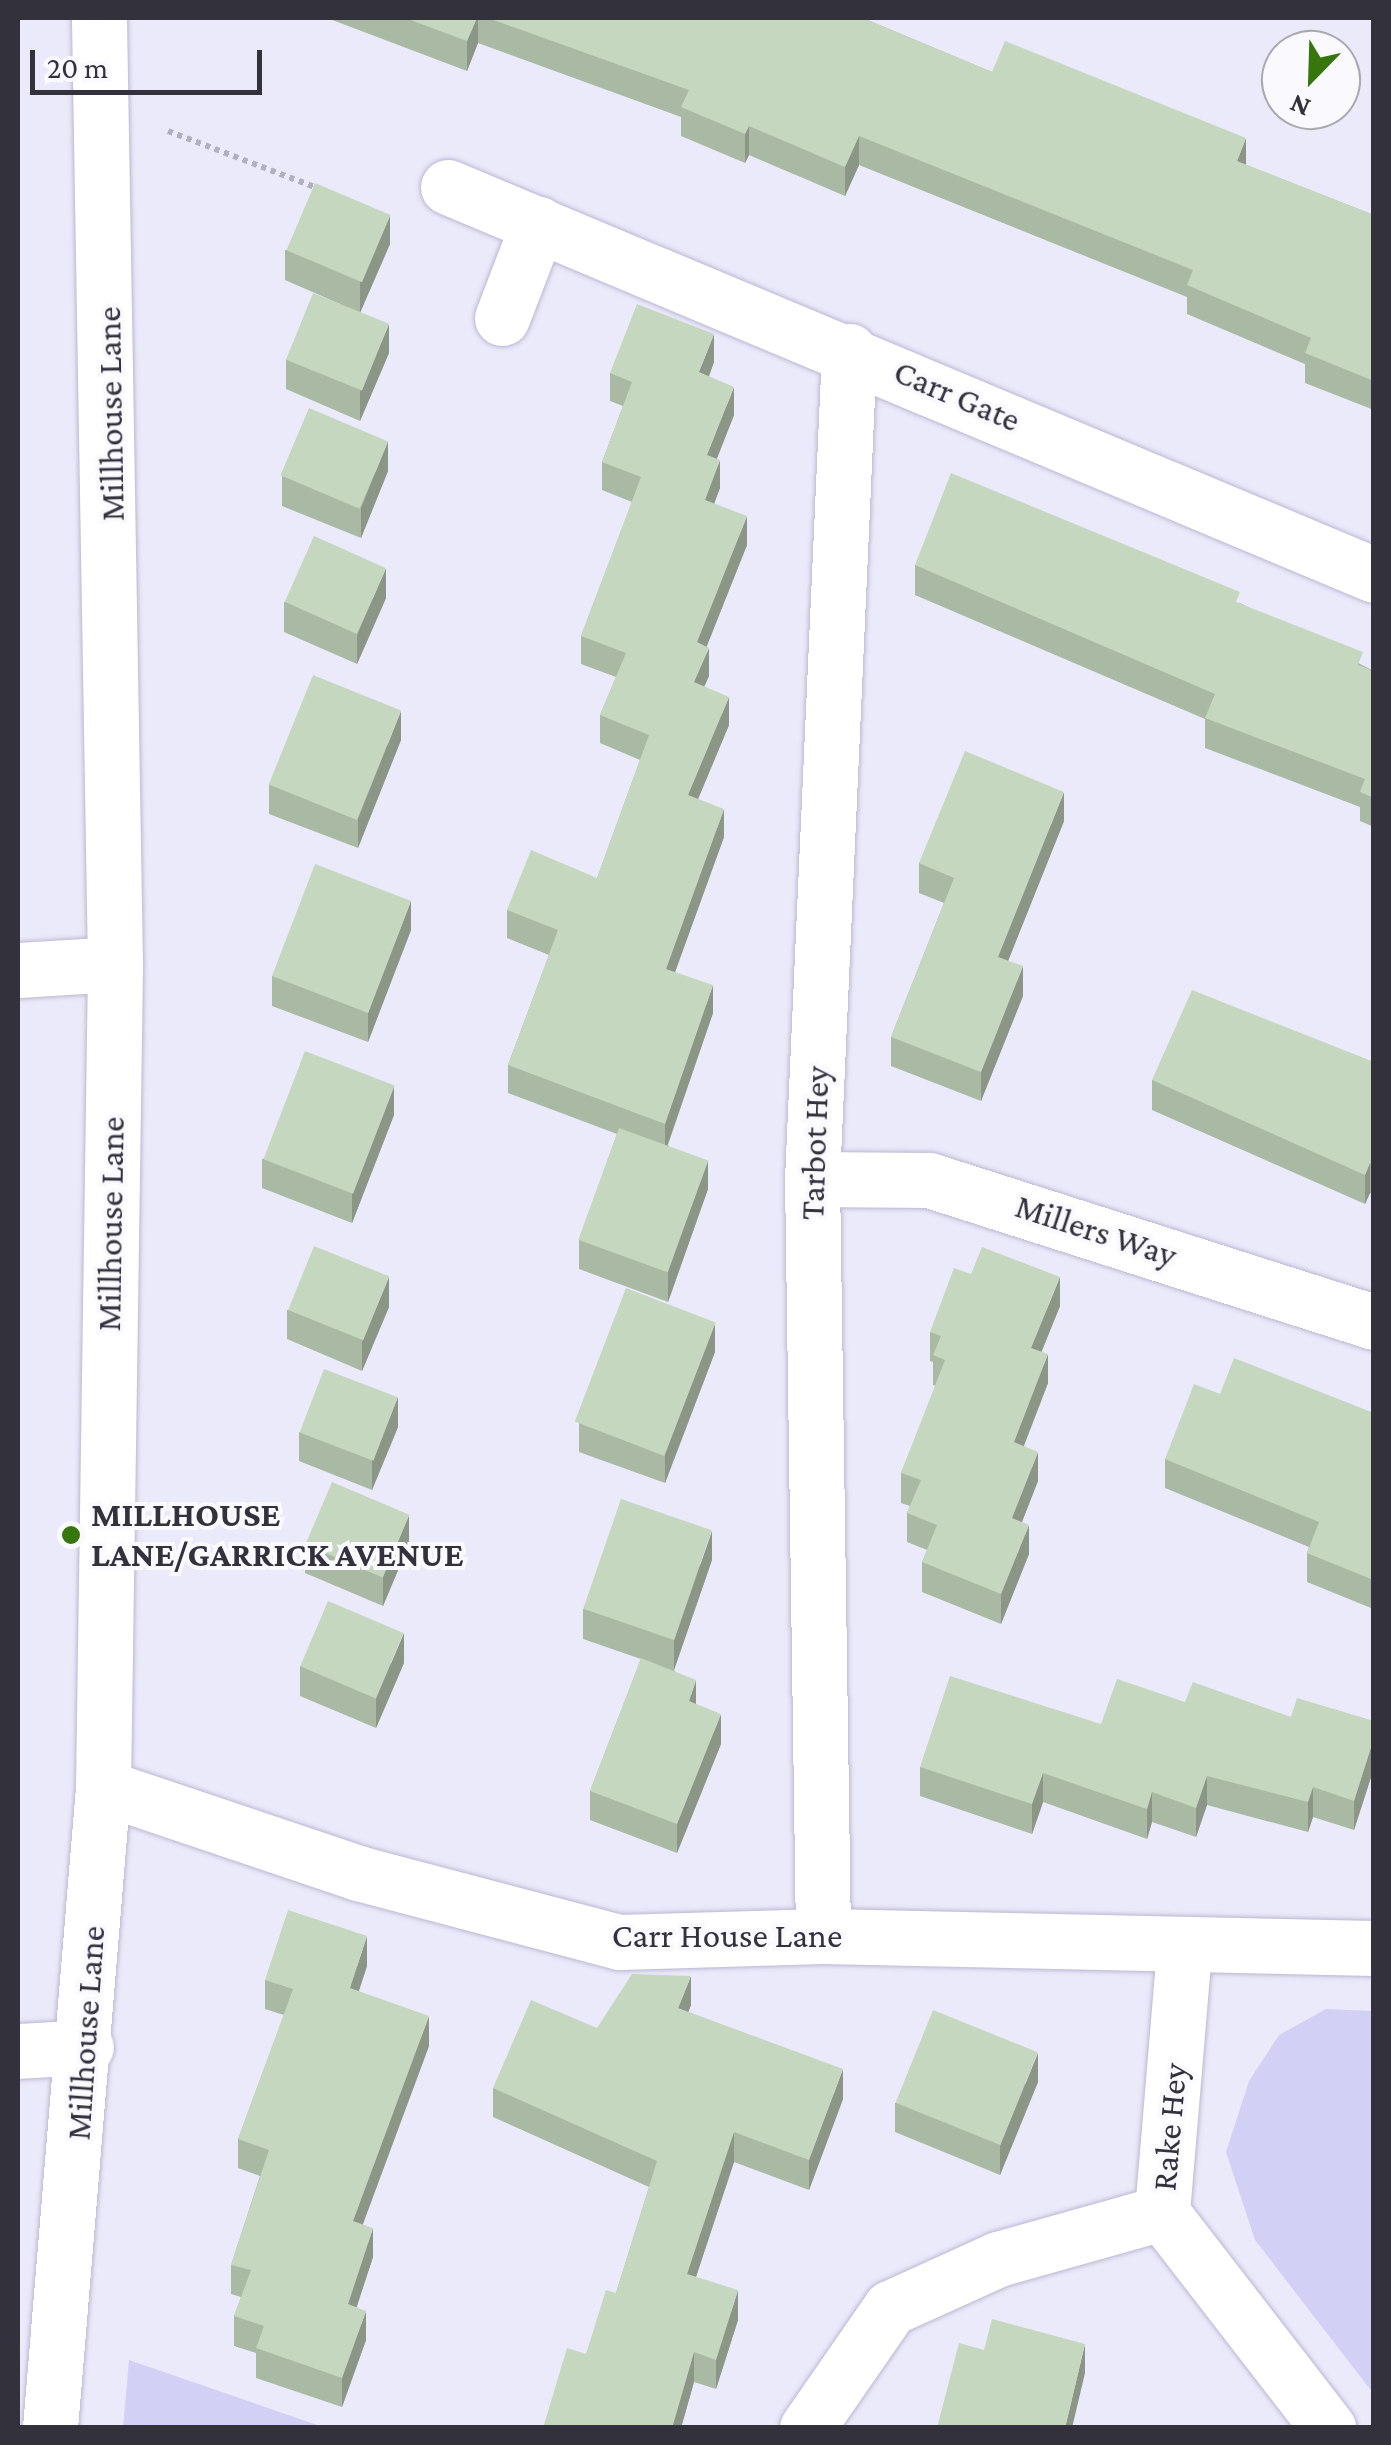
<!DOCTYPE html>
<html>
<head>
<meta charset="utf-8">
<style>
	body { margin:0 }
	#map { position:relative; width:1391px; height:2445px; overflow:hidden; background:#ebeafa; font-family:"Crimson Pro",serif }
	div>[style] { position:absolute }
	.green>* { inset:0; background:#d3d0f5 }
	.path>* { height:6px; margin-top:-3px; transform-origin:0; background:repeating-linear-gradient(90deg,#b1b0be 0 5px,transparent 0 10px) }
	.roads { filter:drop-shadow(0 0 2px #bab8d2) drop-shadow(0 0 2px #bab8d2) }
	.minor>* { height:55px; margin:-27.5px; padding:0 27.5px; transform-origin:27.5px; border-radius:27.5px; background:#fff }
	.wall>* { inset:0; background:#aab9a4 }
	.shaded-wall>* { inset:0; background:#8b9686 }
	.building>* { inset:0; background:#c6d7bf; transform-origin:0 0 }
	.dots>* { width:28px; height:28px; translate:-50% -50%; box-sizing:border-box; border:5px solid #f9f9fe; border-radius:50% }
	span { translate:-50% -50%; white-space:nowrap; text-align:center; line-height:1.15; -webkit-text-stroke:8px #f9f9fe; paint-order:stroke }
	.street-label { font-size:35px; color:#32313c }
	.poi-label { font-size:35px; color:#32313c; font-weight:700 }
	.left { translate:0 -50%; text-align:left }
	.frame { position:absolute; inset:0; border:20px solid #32313c; pointer-events:none }
	.north { position:absolute; left:1261px; top:30px; width:100px; height:100px; box-sizing:border-box; background:#f9f9fe; border:2px solid #a9a9b0; border-radius:50%; rotate:203deg; font-size:28px; font-weight:700; line-height:40px; text-align:center; color:#32313c }
	.north::after { content:''; display:block; margin:auto; width:35px; height:45px; background:#37750d; clip-path:polygon(50% 0,100% 100%,50% 72%,0 100%) }
	.scale { position:absolute; left:30px; top:50px; width:232px; height:45px; box-sizing:border-box; border:5px solid #32313c; border-top:0; padding-left:12px; font-size:30px; line-height:35px; white-space:nowrap; color:#32313c; -webkit-text-stroke:8px #f9f9fe; paint-order:stroke }
</style>
</head>
<body>
<div id="map">
	<div class="green">
		<div style="clip-path:polygon(1326px 2009px,1373px 2011px,1373px 2393px,1255px 2240px,1226px 2152px,1249px 2081px,1279px 2035px)"></div>
		<div style="clip-path:polygon(129px 2360px,323px 2427px,123px 2427px)"></div>
	</div>
	<div class="path">
		<div style="left:168px;top:131px;width:163px;rotate:20.9deg"></div>
	</div>
	<div class="roads">
		<div class="minor">
			<div style="left:448px;top:187px;width:1004px;rotate:22.73deg"></div>
			<div style="left:502px;top:318px;width:101px;rotate:-69deg"></div>
			<div style="left:18px;top:970px;width:97px;rotate:-3.5deg"></div>
			<div style="left:812px;top:1179px;width:117px;rotate:0.5deg"></div>
			<div style="left:929px;top:1180px;width:467px;rotate:17.7deg"></div>
			<div style="left:103px;top:1787px;width:269px;rotate:18.6deg"></div>
			<div style="left:358px;top:1873px;width:270px;rotate:14.8deg"></div>
			<div style="left:619px;top:1942px;width:204px;rotate:-1.7deg"></div>
			<div style="left:823px;top:1936px;width:551px;rotate:1.25deg"></div>
			<div style="left:823px;top:1936px;width:757px;rotate:-90.83deg"></div>
			<div style="left:812px;top:1179px;width:829px;rotate:-87.44deg"></div>
			<div style="left:1184px;top:1950px;width:264px;rotate:94.8deg"></div>
			<div style="left:1162px;top:2213px;width:272px;rotate:52.3deg"></div>
			<div style="left:18px;top:2051px;width:68px;rotate:-3.4deg"></div>
			<div style="left:50px;top:2428px;width:643px;rotate:-85.27deg"></div>
			<div style="left:103px;top:1787px;width:823px;rotate:-89.16deg"></div>
			<div style="left:115px;top:964px;width:946px;rotate:-90.97deg"></div>
			<div style="left:807px;top:2428px;width:146px;rotate:-55.3deg"></div>
			<div style="left:890px;top:2308px;width:119px;rotate:-24.4deg"></div>
			<div style="left:998px;top:2259px;width:170px;rotate:-15.7deg"></div>
		</div>
	</div>
	<div class="wall">
		<div style="clip-path:polygon(327px 18px,863px 18px,992px 72px,1246px 165px,1374px 215px,1374px 410px,1305px 383px,1305px 364px,1187px 314px,1187px 297px,859px 165px,845px 196px,749px 155px,745px 163px,681px 136px,681px 117px,478px 43px,467px 71px)"></div>
		<div style="clip-path:polygon(390px 244px,360px 312px,389px 353px,360px 421px,286px 389px,286px 360px,340px 304px,285px 280px,285px 250px)"></div>
		<div style="clip-path:polygon(714px 362px,709px 377px,734px 415px,717px 459px,720px 488px,714px 503px,747px 545px,706px 647px,709px 676px,704px 686px,729px 725px,698px 799px,724px 837px,675px 972px,713px 1013px,668px 1145px,708px 1189px,668px 1302px,579px 1269px,579px 1240px,617px 1134px,508px 1093px,508px 1065px,549px 955px,507px 938px,507px 910px,597px 878px,640px 760px,600px 743px,600px 715px,616px 677px,581px 664px,581px 636px,632px 502px,602px 490px,602px 462px,623px 406px,610px 401px,610px 373px)"></div>
		<div style="clip-path:polygon(388px 471px,361px 538px,282px 506px,282px 476px)"></div>
		<div style="clip-path:polygon(915px 565px,1240px 603px,1374px 671px,1374px 827px,1360px 821px,1360px 807px,1205px 748px,1205px 719px,915px 595px)"></div>
		<div style="clip-path:polygon(386px 598px,357px 664px,284px 632px,284px 602px)"></div>
		<div style="clip-path:polygon(401px 740px,358px 848px,269px 814px,269px 784px)"></div>
		<div style="clip-path:polygon(1064px 821px,1008px 961px,1023px 996px,981px 1101px,891px 1066px,891px 1037px,944px 903px,919px 893px,919px 863px)"></div>
		<div style="clip-path:polygon(411px 930px,368px 1042px,272px 1006px,272px 976px)"></div>
		<div style="clip-path:polygon(1374px 1062px,1374px 1194px,1370px 1193px,1365px 1204px,1152px 1110px,1152px 1080px)"></div>
		<div style="clip-path:polygon(394px 1115px,352px 1223px,262px 1188px,262px 1159px)"></div>
		<div style="clip-path:polygon(1060px 1306px,1042px 1351px,1048px 1383px,1024px 1446px,1038px 1481px,1022px 1522px,1029px 1554px,1001px 1624px,922px 1592px,922px 1562px,927px 1550px,907px 1542px,907px 1513px,910px 1506px,901px 1503px,901px 1473px,936px 1386px,933px 1385px,933px 1362px,930px 1361px,930px 1332px)"></div>
		<div style="clip-path:polygon(389px 1307px,362px 1371px,287px 1339px,287px 1310px)"></div>
		<div style="clip-path:polygon(715px 1352px,665px 1483px,579px 1452px,579px 1423px)"></div>
		<div style="clip-path:polygon(1220px 1394px,1374px 1413px,1371px 1608px,1307px 1582px,1307px 1553px,1309px 1547px,1165px 1488px,1165px 1459px)"></div>
		<div style="clip-path:polygon(398px 1427px,372px 1490px,299px 1461px,299px 1432px)"></div>
		<div style="clip-path:polygon(305px 1544px,409px 1544px,383px 1606px,305px 1573px)"></div>
		<div style="clip-path:polygon(712px 1560px,674px 1670px,721px 1744px,677px 1853px,590px 1820px,590px 1791px,641px 1659px,583px 1639px,583px 1609px)"></div>
		<div style="clip-path:polygon(404px 1663px,376px 1728px,300px 1696px,300px 1666px)"></div>
		<div style="clip-path:polygon(1185px 1702px,1291px 1717px,1374px 1721px,1374px 1768px,1354px 1830px,1313px 1817px,1308px 1832px,1207px 1805px,1196px 1837px,1152px 1822px,1147px 1839px,1043px 1802px,1032px 1834px,920px 1796px,920px 1767px,1101px 1724px)"></div>
		<div style="clip-path:polygon(367px 1966px,359px 1991px,429px 2046px,362px 2224px,373px 2257px,356px 2307px,366px 2340px,342px 2407px,256px 2378px,256px 2353px,234px 2346px,234px 2316px,241px 2297px,231px 2294px,231px 2265px,260px 2176px,238px 2168px,238px 2139px,284px 2015px,265px 2009px,265px 1980px)"></div>
		<div style="clip-path:polygon(691px 2005px,688px 2012px,843px 2099px,809px 2190px,734px 2162px,696px 2277px,738px 2320px,716px 2389px,694px 2382px,681px 2428px,543px 2428px,586px 2354px,616px 2293px,649px 2187px,493px 2117px,493px 2088px,597px 2028px)"></div>
		<div style="clip-path:polygon(1038px 2082px,1000px 2175px,895px 2132px,895px 2103px)"></div>
	</div>
	<div class="shaded-wall">
		<div style="clip-path:polygon(477px 18px,478px 18px,478px 43px,467px 71px,467px 41px)"></div>
		<div style="clip-path:polygon(749px 126px,749px 155px,745px 163px,745px 134px)"></div>
		<div style="clip-path:polygon(859px 136px,859px 165px,845px 196px,845px 167px)"></div>
		<div style="clip-path:polygon(1246px 138px,1246px 167px,1237px 161px)"></div>
		<div style="clip-path:polygon(390px 215px,390px 244px,360px 313px,360px 283px)"></div>
		<div style="clip-path:polygon(389px 324px,389px 353px,360px 421px,360px 392px)"></div>
		<div style="clip-path:polygon(714px 334px,714px 362px,699px 401px,699px 372px)"></div>
		<div style="clip-path:polygon(734px 387px,734px 415px,707px 483px,707px 455px)"></div>
		<div style="clip-path:polygon(388px 441px,388px 471px,361px 538px,361px 508px)"></div>
		<div style="clip-path:polygon(720px 460px,720px 488px,705px 528px,705px 500px)"></div>
		<div style="clip-path:polygon(747px 516px,747px 545px,697px 671px,697px 642px)"></div>
		<div style="clip-path:polygon(386px 568px,386px 598px,357px 664px,357px 635px)"></div>
		<div style="clip-path:polygon(709px 648px,709px 676px,694px 710px,694px 682px)"></div>
		<div style="clip-path:polygon(729px 697px,729px 725px,688px 823px,688px 795px)"></div>
		<div style="clip-path:polygon(401px 711px,401px 740px,358px 848px,358px 819px)"></div>
		<div style="clip-path:polygon(1064px 792px,1064px 821px,998px 986px,998px 957px)"></div>
		<div style="clip-path:polygon(724px 809px,724px 837px,666px 997px,666px 969px)"></div>
		<div style="clip-path:polygon(411px 900px,411px 930px,368px 1042px,368px 1013px)"></div>
		<div style="clip-path:polygon(1023px 966px,1023px 996px,981px 1101px,981px 1072px)"></div>
		<div style="clip-path:polygon(713px 985px,713px 1013px,665px 1152px,665px 1124px)"></div>
		<div style="clip-path:polygon(394px 1086px,394px 1115px,352px 1223px,352px 1194px)"></div>
		<div style="clip-path:polygon(708px 1160px,708px 1189px,668px 1302px,668px 1272px)"></div>
		<div style="clip-path:polygon(1370px 1163px,1370px 1193px,1365px 1204px,1365px 1175px)"></div>
		<div style="clip-path:polygon(389px 1277px,389px 1307px,362px 1371px,362px 1342px)"></div>
		<div style="clip-path:polygon(1060px 1277px,1060px 1306px,1031px 1377px,1031px 1348px)"></div>
		<div style="clip-path:polygon(715px 1323px,715px 1352px,665px 1483px,665px 1453px)"></div>
		<div style="clip-path:polygon(1048px 1354px,1048px 1383px,1014px 1471px,1014px 1442px)"></div>
		<div style="clip-path:polygon(398px 1397px,398px 1427px,372px 1490px,372px 1461px)"></div>
		<div style="clip-path:polygon(1038px 1452px,1038px 1481px,1012px 1547px,1012px 1518px)"></div>
		<div style="clip-path:polygon(409px 1515px,409px 1544px,383px 1606px,383px 1577px)"></div>
		<div style="clip-path:polygon(1029px 1525px,1029px 1554px,1001px 1624px,1001px 1594px)"></div>
		<div style="clip-path:polygon(712px 1531px,712px 1560px,674px 1670px,674px 1641px)"></div>
		<div style="clip-path:polygon(1374px 1571px,1374px 1601px,1371px 1608px,1371px 1579px)"></div>
		<div style="clip-path:polygon(404px 1633px,404px 1663px,376px 1728px,376px 1699px)"></div>
		<div style="clip-path:polygon(696px 1680px,696px 1709px,689px 1701px)"></div>
		<div style="clip-path:polygon(721px 1714px,721px 1744px,677px 1853px,677px 1824px)"></div>
		<div style="clip-path:polygon(1374px 1738px,1374px 1768px,1354px 1830px,1354px 1801px)"></div>
		<div style="clip-path:polygon(1043px 1773px,1043px 1802px,1032px 1834px,1032px 1804px)"></div>
		<div style="clip-path:polygon(1207px 1776px,1207px 1805px,1196px 1837px,1196px 1808px)"></div>
		<div style="clip-path:polygon(1313px 1787px,1313px 1817px,1308px 1832px,1308px 1802px)"></div>
		<div style="clip-path:polygon(1152px 1792px,1152px 1822px,1147px 1839px,1147px 1809px)"></div>
		<div style="clip-path:polygon(367px 1936px,367px 1966px,350px 2017px,350px 1988px)"></div>
		<div style="clip-path:polygon(691px 1976px,691px 2005px,678px 2038px,678px 2008px)"></div>
		<div style="clip-path:polygon(429px 2016px,429px 2046px,353px 2251px,353px 2221px)"></div>
		<div style="clip-path:polygon(1038px 2053px,1038px 2082px,1000px 2175px,1000px 2146px)"></div>
		<div style="clip-path:polygon(843px 2069px,843px 2099px,809px 2190px,809px 2160px)"></div>
		<div style="clip-path:polygon(734px 2132px,734px 2162px,687px 2304px,687px 2274px)"></div>
		<div style="clip-path:polygon(373px 2228px,373px 2257px,348px 2334px,348px 2304px)"></div>
		<div style="clip-path:polygon(738px 2290px,738px 2320px,716px 2389px,716px 2360px)"></div>
		<div style="clip-path:polygon(366px 2311px,366px 2340px,342px 2407px,342px 2378px)"></div>
		<div style="clip-path:polygon(1085px 2344px,1085px 2373px,1072px 2428px,1065px 2428px)"></div>
		<div style="clip-path:polygon(694px 2352px,694px 2382px,681px 2428px,672px 2428px)"></div>
	</div>
	<div class="building">
		<div style="clip-path:polygon(405px 18px,477px 18px,467px 41px)"></div>
		<div style="clip-path:polygon(488px 18px,863px 18px,992px 72px,1005px 41px,1246px 138px,1237px 161px,1374px 215px,1374px 381px,1305px 353px,1311px 338px,1187px 285px,1193px 270px,859px 136px,845px 167px,749px 126px,745px 134px,681px 107px,689px 90px)"></div>
		<div style="left:315px;top:183px;width:82px;height:73px;rotate:23deg"></div>
		<div style="left:313px;top:293px;width:82px;height:72px;rotate:22deg"></div>
		<div style="clip-path:polygon(637px 304px,714px 334px,699px 372px,734px 387px,707px 455px,720px 460px,705px 500px,747px 516px,697px 642px,709px 648px,694px 682px,729px 697px,688px 795px,724px 809px,666px 969px,713px 985px,665px 1124px,508px 1065px,558px 930px,507px 910px,531px 850px,597px 878px,649px 735px,600px 715px,626px 653px,581px 636px,641px 477px,602px 462px,632px 382px,610px 373px)"></div>
		<div style="left:309px;top:408px;width:86px;height:73px;rotate:23deg"></div>
		<div style="clip-path:polygon(951px 473px,1240px 592px,1236px 602px,1363px 652px,1358px 665px,1374px 671px,1374px 798px,1360px 792px,1365px 779px,1205px 718px,1215px 694px,915px 565px)"></div>
		<div style="left:314px;top:536px;width:79px;height:72px;rotate:24deg"></div>
		<div style="left:313px;top:675px;width:95px;height:118px;rotate:22deg"></div>
		<div style="clip-path:polygon(965px 751px,1064px 792px,998px 957px,1023px 966px,981px 1072px,891px 1037px,954px 878px,919px 863px)"></div>
		<div style="left:315px;top:864px;width:103px;height:120px;rotate:21deg"></div>
		<div style="clip-path:polygon(1192px 990px,1374px 1062px,1374px 1165px,1370px 1163px,1365px 1175px,1152px 1080px)"></div>
		<div style="left:305px;top:1051px;width:96px;height:116px;rotate:21deg"></div>
		<div style="left:619px;top:1128px;width:95px;height:119px;rotate:20deg"></div>
		<div style="left:314px;top:1246px;width:81px;height:69px;rotate:22deg"></div>
		<div style="clip-path:polygon(982px 1247px,1060px 1277px,1031px 1348px,1048px 1354px,1014px 1442px,1038px 1452px,1012px 1518px,1029px 1525px,1001px 1594px,922px 1562px,937px 1525px,907px 1513px,921px 1480px,901px 1473px,945px 1360px,933px 1355px,941px 1336px,930px 1332px,954px 1268px,971px 1274px)"></div>
		<div style="left:626px;top:1288px;width:96px;height:143px;rotate:21deg"></div>
		<div style="clip-path:polygon(1234px 1358px,1374px 1413px,1374px 1571px,1371px 1579px,1307px 1553px,1319px 1522px,1165px 1459px,1194px 1384px,1220px 1394px)"></div>
		<div style="left:324px;top:1369px;width:79px;height:68px;rotate:21deg"></div>
		<div style="left:332px;top:1482px;width:84px;height:68px;rotate:23deg"></div>
		<div style="left:621px;top:1499px;width:96px;height:116px;rotate:19deg"></div>
		<div style="left:328px;top:1601px;width:82px;height:71px;rotate:23deg"></div>
		<div style="clip-path:polygon(641px 1658px,696px 1680px,689px 1701px,721px 1714px,677px 1824px,590px 1791px)"></div>
		<div style="clip-path:polygon(950px 1676px,1101px 1724px,1117px 1679px,1185px 1702px,1193px 1682px,1291px 1717px,1297px 1698px,1374px 1721px,1374px 1738px,1354px 1801px,1313px 1787px,1308px 1802px,1207px 1776px,1196px 1808px,1152px 1792px,1147px 1809px,1043px 1773px,1032px 1804px,920px 1767px)"></div>
		<div style="clip-path:polygon(288px 1910px,367px 1936px,350px 1988px,429px 2016px,353px 2221px,373px 2228px,348px 2304px,366px 2311px,342px 2378px,256px 2348px,264px 2326px,234px 2316px,251px 2270px,231px 2265px,269px 2150px,238px 2139px,293px 1989px,265px 1980px)"></div>
		<div style="clip-path:polygon(632px 1974px,691px 1976px,678px 2008px,843px 2069px,809px 2160px,734px 2132px,687px 2274px,738px 2290px,716px 2360px,694px 2352px,672px 2428px,543px 2428px,567px 2348px,586px 2354px,606px 2290px,616px 2293px,657px 2161px,493px 2088px,531px 2000px,597px 2028px)"></div>
		<div style="left:933px;top:2010px;width:113px;height:100px;rotate:22deg"></div>
		<div style="clip-path:polygon(992px 2319px,1085px 2344px,1065px 2428px,937px 2428px,959px 2343px,984px 2350px)"></div>
	</div>
	<div class="dots">
		<div style="left:71px;top:1535px;background:#37750d"></div>
	</div>
	<div class="street-label">
		<span style="left:957px;top:396px;rotate:23deg">Carr Gate</span>
		<span style="left:111px;top:414px;rotate:-91deg">Millhouse Lane</span>
		<span style="left:815px;top:1143px;rotate:-88deg">Tarbot Hey</span>
		<span style="left:111px;top:1224px;rotate:-89deg">Millhouse Lane</span>
		<span style="left:1096px;top:1231px;rotate:18deg">Millers Way</span>
		<span style="left:727px;top:1936px">Carr House Lane</span>
		<span style="left:86px;top:2033px;rotate:-86deg">Millhouse Lane</span>
		<span style="left:1170px;top:2127px;rotate:-85deg">Rake Hey</span>
	</div>
	<div class="poi-label">
		<span class="left" style="left:91px;top:1535px">MILLHOUSE<br>LANE/GARRICK AVENUE</span>
	</div>
	<div class="frame"></div>
	<div class="north">N</div>
	<div class="scale">20 m</div>
</div>
</body>
</html>
